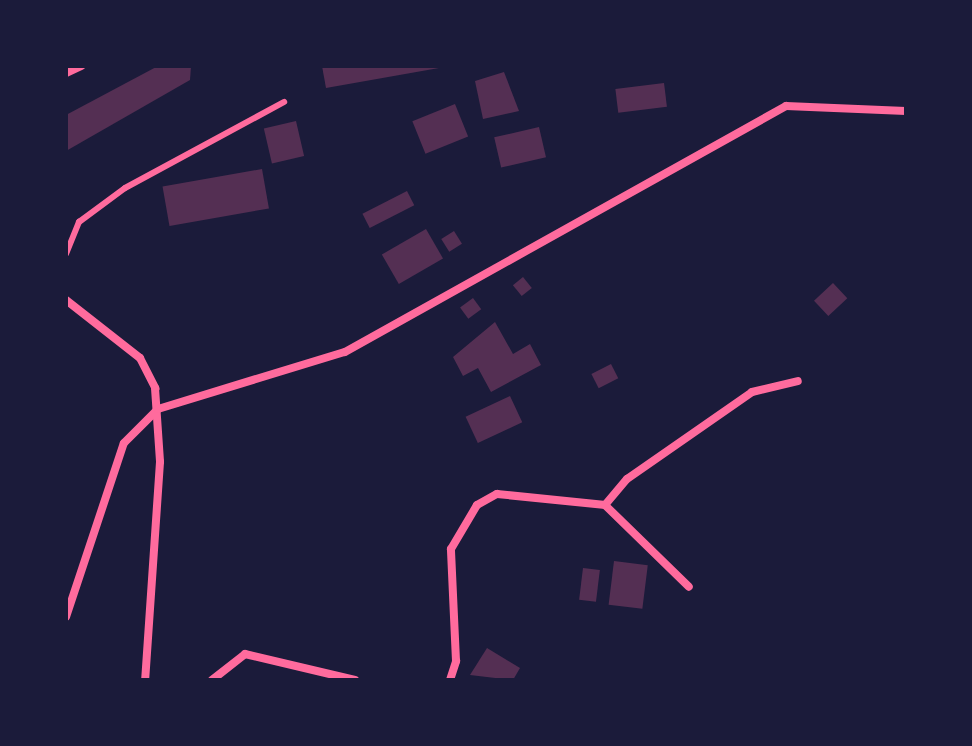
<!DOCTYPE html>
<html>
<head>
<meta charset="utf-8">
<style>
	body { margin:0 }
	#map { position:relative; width:972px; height:746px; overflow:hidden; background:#1b1b3a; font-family:"Work Sans",sans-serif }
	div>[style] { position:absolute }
	.building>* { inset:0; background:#542f53; transform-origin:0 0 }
	.service>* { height:6px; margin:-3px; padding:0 3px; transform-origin:3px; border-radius:3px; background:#ff6b9d }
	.minor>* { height:8px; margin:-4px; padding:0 4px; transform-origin:4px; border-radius:4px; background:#ff6b9d }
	span { translate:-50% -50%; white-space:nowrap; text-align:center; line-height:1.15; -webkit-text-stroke:6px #1b1b3a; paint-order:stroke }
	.frame { position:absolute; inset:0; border:68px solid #1b1b3a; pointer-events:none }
</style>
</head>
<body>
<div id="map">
	<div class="building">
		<div style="clip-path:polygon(158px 66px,191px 66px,190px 80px,66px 151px,66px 115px)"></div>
		<div style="clip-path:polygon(322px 66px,439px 66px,439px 68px,326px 88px)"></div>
		<div style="clip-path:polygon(504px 72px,519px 111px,483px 119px,475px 81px)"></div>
		<div style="left:664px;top:83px;width:24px;height:49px;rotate:83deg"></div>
		<div style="left:455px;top:104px;width:35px;height:46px;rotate:68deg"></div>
		<div style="left:296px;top:121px;width:36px;height:33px;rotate:77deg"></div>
		<div style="left:539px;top:127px;width:31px;height:46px;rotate:77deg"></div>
		<div style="left:262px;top:169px;width:40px;height:101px;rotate:80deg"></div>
		<div style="left:407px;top:191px;width:16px;height:50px;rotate:63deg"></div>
		<div style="left:426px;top:229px;width:34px;height:51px;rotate:60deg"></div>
		<div style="left:454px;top:231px;width:15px;height:15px;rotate:58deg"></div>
		<div style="left:523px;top:277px;width:14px;height:13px;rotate:51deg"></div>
		<div style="left:833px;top:283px;width:21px;height:26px;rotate:47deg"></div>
		<div style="left:473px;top:298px;width:14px;height:16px;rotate:54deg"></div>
		<div style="clip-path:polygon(495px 322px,513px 354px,530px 344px,541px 365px,491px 392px,478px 368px,463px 376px,453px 357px)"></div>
		<div style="left:611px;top:364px;width:16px;height:22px;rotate:63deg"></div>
		<div style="left:510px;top:396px;width:29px;height:49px;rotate:65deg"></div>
		<div style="left:614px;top:561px;width:34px;height:44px;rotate:7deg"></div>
		<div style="left:583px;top:568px;width:17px;height:32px;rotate:7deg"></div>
		<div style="clip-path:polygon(487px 648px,520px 668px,513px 680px,470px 675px)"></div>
	</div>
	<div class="service">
		<div style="left:66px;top:254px;width:35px;rotate:-68deg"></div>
		<div style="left:79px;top:222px;width:57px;rotate:-36.5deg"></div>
		<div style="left:125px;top:188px;width:181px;rotate:-28.4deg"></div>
	</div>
	<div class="minor">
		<div style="left:66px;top:73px;width:17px;rotate:-25deg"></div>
		<div style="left:66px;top:300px;width:94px;rotate:38.1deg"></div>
		<div style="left:140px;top:358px;width:34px;rotate:63deg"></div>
		<div style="left:155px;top:388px;width:74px;rotate:86.1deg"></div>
		<div style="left:160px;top:462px;width:219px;rotate:93.9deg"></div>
		<div style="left:605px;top:505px;width:34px;rotate:-50deg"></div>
		<div style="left:627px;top:479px;width:152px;rotate:-34.8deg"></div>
		<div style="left:752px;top:392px;width:47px;rotate:-13.4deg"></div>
		<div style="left:66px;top:617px;width:183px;rotate:-71.6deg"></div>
		<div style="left:124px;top:443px;width:48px;rotate:-45deg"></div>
		<div style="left:158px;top:409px;width:195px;rotate:-17deg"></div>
		<div style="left:345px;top:352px;width:505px;rotate:-29.15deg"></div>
		<div style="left:786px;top:106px;width:120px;rotate:2.4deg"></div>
		<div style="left:212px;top:680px;width:42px;rotate:-38.2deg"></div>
		<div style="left:245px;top:654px;width:113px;rotate:13.3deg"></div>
		<div style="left:450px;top:680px;width:20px;rotate:-72deg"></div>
		<div style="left:456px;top:661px;width:112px;rotate:-92.6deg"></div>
		<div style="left:451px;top:549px;width:51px;rotate:-59.4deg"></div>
		<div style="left:477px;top:505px;width:23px;rotate:-29deg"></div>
		<div style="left:497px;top:494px;width:109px;rotate:5.8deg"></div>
		<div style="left:605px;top:505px;width:117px;rotate:44.3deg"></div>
	</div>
	<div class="frame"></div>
</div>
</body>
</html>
